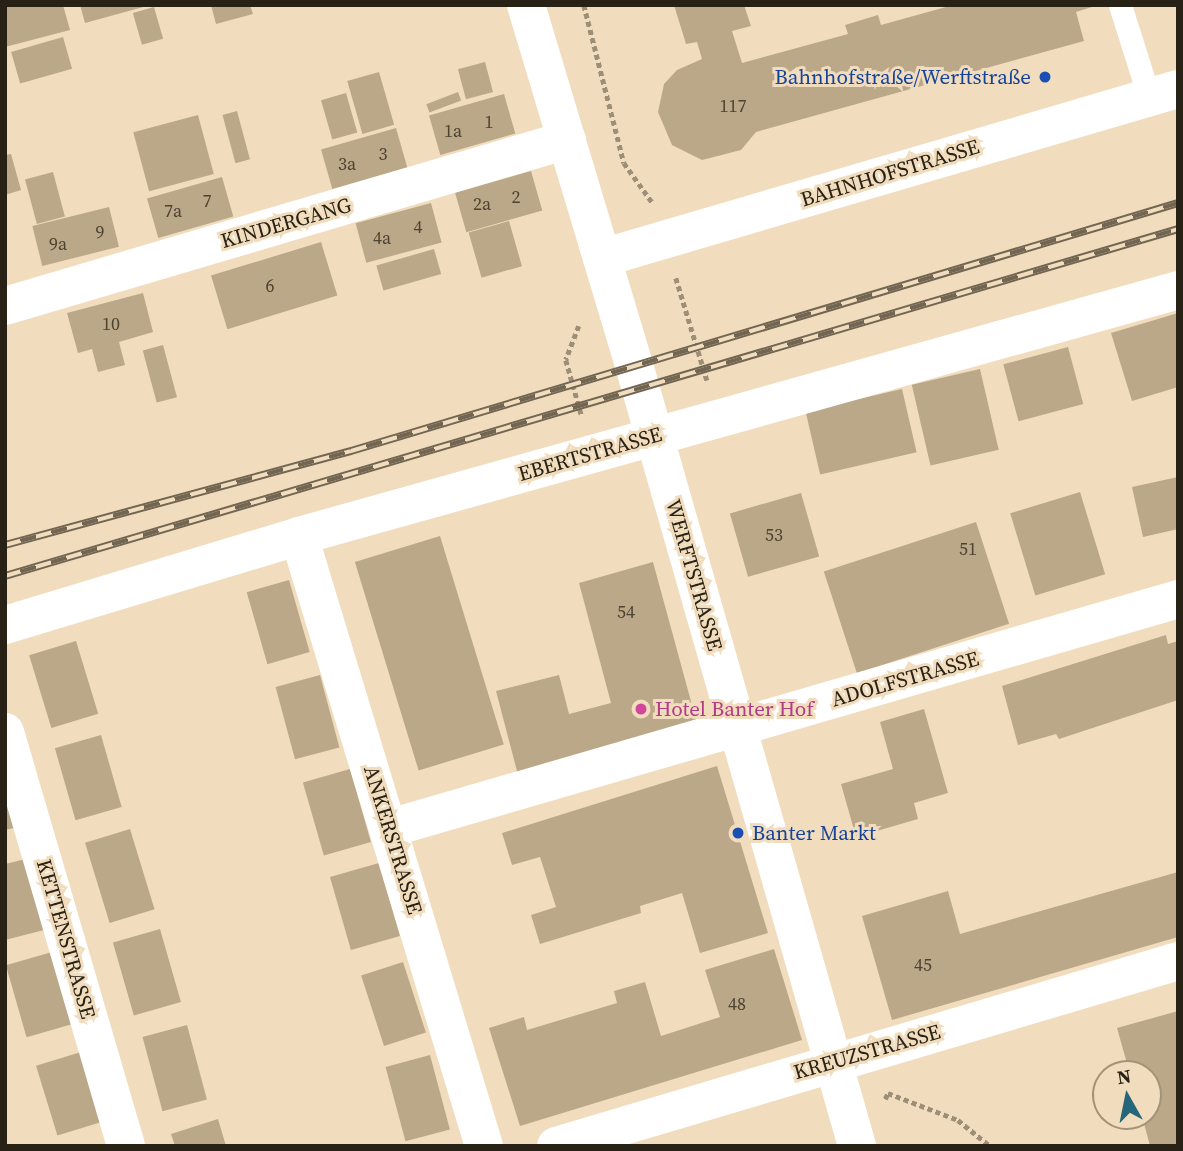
<!DOCTYPE html>
<html>
<head>
<meta charset="utf-8">
<style>
	body { margin:0 }
	#map { position:relative; width:1183px; height:1151px; overflow:hidden; background:#f1ddbd; font-family:"Source Serif 4",serif }
	div>[style] { position:absolute }
	.building>* { inset:0; background:#bba889; transform-origin:0 0 }
	.path>* { height:4.5px; margin-top:-2.25px; transform-origin:0; background:repeating-linear-gradient(90deg,#9d8f77 0 5px,transparent 0 8.5px) }
	.service>* { height:23px; margin:-11.5px; padding:0 11.5px; transform-origin:11.5px; border-radius:11.5px; background:#fff }
	.minor>* { height:38px; margin:-19px; padding:0 19px; transform-origin:19px; border-radius:19px; background:#fff }
	.rail>* { height:8px; margin-top:-4px; transform-origin:0; background:repeating-linear-gradient(90deg,#f1ddbd 0 16px,#726652 0 32px); box-sizing:border-box; border-block:2px solid #726652 }
	.dots>* { width:19px; height:19px; translate:-50% -50%; box-sizing:border-box; border:4px solid #f1ddbd; border-radius:50% }
	span { translate:-50% -50%; white-space:nowrap; text-align:center; line-height:1.15; -webkit-text-stroke:6px #f1ddbd; paint-order:stroke }
	.number-label { font-size:18px; color:#4d4332 }
	.number-label span { -webkit-text-stroke-width:0 }
	.transit-label { font-size:21px; color:#164399 }
	.right { translate:-100% -50%; text-align:right }
	.left { translate:0 -50%; text-align:left }
	.street-label { font-size:21px; color:#282115 }
	.hotel-label { font-size:21px; color:#b23c85 }
	.frame { position:absolute; inset:0; border:7px solid #282115; pointer-events:none }
	.north { position:absolute; left:1092px; top:1060px; width:70px; height:70px; box-sizing:border-box; background:#f1ddbd; border:2px solid #a1927a; border-radius:50%; rotate:351deg; font-size:19px; font-weight:700; line-height:28px; text-align:center; color:#282115 }
	.north::after { content:''; display:block; margin:auto; width:24px; height:32px; background:#25667a; clip-path:polygon(50% 0,100% 100%,50% 72%,0 100%) }
</style>
</head>
<body>
<div id="map">
	<div class="building">
		<div style="clip-path:polygon(5px 5px,63px 5px,70px 30px,5px 47px)"></div>
		<div style="clip-path:polygon(80px 5px,146px 5px,147px 6px,85px 23px)"></div>
		<div style="clip-path:polygon(211px 5px,250px 5px,253px 14px,216px 24px)"></div>
		<div style="clip-path:polygon(674px 5px,744px 5px,751px 26px,732px 31px,742px 63px,848px 34px,845px 25px,878px 15px,881px 25px,953px 5px,1095px 6px,1076px 12px,1084px 41px,756px 132px,741px 150px,702px 160px,672px 145px,658px 112px,664px 84px,677px 70px,702px 59px,697px 42px,686px 44px)"></div>
		<div style="left:154px;top:7px;width:33px;height:22px;rotate:74deg"></div>
		<div style="left:63px;top:37px;width:33px;height:54px;rotate:74deg"></div>
		<div style="left:485px;top:62px;width:31px;height:28px;rotate:75deg"></div>
		<div style="left:379px;top:72px;width:55px;height:33px;rotate:74deg"></div>
		<div style="left:458px;top:92px;width:9px;height:34px;rotate:69deg"></div>
		<div style="left:346px;top:93px;width:41px;height:26px;rotate:74deg"></div>
		<div style="left:504px;top:94px;width:41px;height:78px;rotate:74deg"></div>
		<div style="left:237px;top:111px;width:50px;height:15px;rotate:75deg"></div>
		<div style="left:198px;top:115px;width:61px;height:67px;rotate:75deg"></div>
		<div style="left:396px;top:128px;width:41px;height:78px;rotate:74deg"></div>
		<div style="clip-path:polygon(11px 154px,21px 190px,5px 195px,5px 155px)"></div>
		<div style="left:531px;top:171px;width:41px;height:79px;rotate:74deg"></div>
		<div style="left:53px;top:172px;width:46px;height:29px;rotate:75deg"></div>
		<div style="left:222px;top:177px;width:41px;height:78px;rotate:74deg"></div>
		<div style="left:431px;top:203px;width:41px;height:78px;rotate:75deg"></div>
		<div style="left:109px;top:207px;width:41px;height:79px;rotate:76deg"></div>
		<div style="left:509px;top:221px;width:47px;height:42px;rotate:74deg"></div>
		<div style="left:321px;top:242px;width:56px;height:115px;rotate:73deg"></div>
		<div style="left:434px;top:249px;width:26px;height:60px;rotate:74deg"></div>
		<div style="clip-path:polygon(143px 293px,153px 332px,119px 342px,125px 365px,98px 372px,92px 349px,78px 353px,67px 313px)"></div>
		<div style="clip-path:polygon(1178px 313px,1178px 387px,1132px 401px,1111px 333px)"></div>
		<div style="left:163px;top:345px;width:54px;height:21px;rotate:75deg"></div>
		<div style="left:1068px;top:347px;width:59px;height:67px;rotate:75deg"></div>
		<div style="left:980px;top:369px;width:83px;height:70px;rotate:77deg"></div>
		<div style="left:902px;top:389px;width:65px;height:99px;rotate:77deg"></div>
		<div style="clip-path:polygon(1178px 477px,1178px 529px,1143px 537px,1132px 487px)"></div>
		<div style="left:1080px;top:492px;width:86px;height:73px;rotate:73deg"></div>
		<div style="left:801px;top:493px;width:66px;height:74px;rotate:74deg"></div>
		<div style="left:976px;top:522px;width:107px;height:160px;rotate:72deg"></div>
		<div style="left:440px;top:536px;width:218px;height:89px;rotate:73deg"></div>
		<div style="clip-path:polygon(653px 562px,698px 727px,518px 775px,496px 691px,559px 675px,569px 714px,611px 703px,579px 583px)"></div>
		<div style="left:289px;top:580px;width:75px;height:44px;rotate:74deg"></div>
		<div style="clip-path:polygon(1166px 635px,1168px 644px,1178px 641px,1178px 700px,1059px 739px,1056px 734px,1018px 745px,1002px 686px)"></div>
		<div style="left:76px;top:641px;width:76px;height:49px;rotate:73deg"></div>
		<div style="left:320px;top:675px;width:75px;height:46px;rotate:75deg"></div>
		<div style="clip-path:polygon(924px 709px,948px 793px,914px 803px,918px 819px,856px 837px,841px 784px,893px 769px,880px 722px)"></div>
		<div style="left:101px;top:735px;width:75px;height:48px;rotate:74deg"></div>
		<div style="clip-path:polygon(717px 766px,768px 933px,700px 953px,682px 893px,640px 906px,641px 913px,540px 944px,531px 915px,556px 907px,540px 857px,512px 865px,502px 833px)"></div>
		<div style="left:350px;top:769px;width:76px;height:49px;rotate:74deg"></div>
		<div style="clip-path:polygon(5px 782px,18px 827px,5px 830px)"></div>
		<div style="left:130px;top:829px;width:84px;height:47px;rotate:73deg"></div>
		<div style="clip-path:polygon(30px 858px,48px 929px,5px 940px,5px 864px)"></div>
		<div style="left:379px;top:863px;width:76px;height:51px;rotate:74deg"></div>
		<div style="clip-path:polygon(1178px 872px,1178px 937px,892px 1020px,862px 916px,948px 891px,960px 934px)"></div>
		<div style="left:160px;top:929px;width:76px;height:49px;rotate:74deg"></div>
		<div style="clip-path:polygon(774px 949px,802px 1040px,520px 1126px,489px 1028px,524px 1017px,527px 1030px,617px 1003px,614px 991px,645px 982px,661px 1036px,720px 1017px,705px 970px)"></div>
		<div style="left:52px;top:952px;width:75px;height:48px;rotate:74deg"></div>
		<div style="left:403px;top:962px;width:74px;height:44px;rotate:72deg"></div>
		<div style="clip-path:polygon(1178px 1011px,1178px 1146px,1150px 1146px,1142px 1116px,1148px 1116px,1148px 1074px,1130px 1074px,1117px 1028px)"></div>
		<div style="left:187px;top:1025px;width:77px;height:46px;rotate:75deg"></div>
		<div style="left:81px;top:1052px;width:73px;height:47px;rotate:73deg"></div>
		<div style="left:430px;top:1055px;width:77px;height:46px;rotate:75deg"></div>
		<div style="clip-path:polygon(218px 1119px,226px 1146px,175px 1146px,171px 1134px)"></div>
	</div>
	<div class="path">
		<div style="left:584px;top:5px;width:163px;rotate:75.8deg"></div>
		<div style="left:624px;top:163px;width:48px;rotate:54.3deg"></div>
		<div style="left:676px;top:278px;width:107px;rotate:73.1deg"></div>
		<div style="left:579px;top:326px;width:36px;rotate:111deg"></div>
		<div style="left:566px;top:360px;width:59px;rotate:74.3deg"></div>
		<div style="left:885px;top:1099px;width:7px;rotate:-63deg"></div>
		<div style="left:888px;top:1093px;width:75px;rotate:21.1deg"></div>
		<div style="left:958px;top:1120px;width:41px;rotate:39.1deg"></div>
	</div>
	<div class="service">
		<div style="left:1120px;top:5px;width:96px;rotate:72.5deg"></div>
	</div>
	<div class="minor">
		<div style="left:526px;top:5px;width:376px;rotate:73.3deg"></div>
		<div style="left:634px;top:365px;width:812px;rotate:74.06deg"></div>
		<div style="left:602px;top:258px;width:600px;rotate:-16.35deg"></div>
		<div style="left:5px;top:306px;width:586px;rotate:-16.46deg"></div>
		<div style="left:299px;top:536px;width:637px;rotate:73.13deg"></div>
		<div style="left:5px;top:625px;width:307px;rotate:-16.8deg"></div>
		<div style="left:299px;top:536px;width:913px;rotate:-15.63deg"></div>
		<div style="left:5px;top:732px;width:431px;rotate:73.7deg"></div>
		<div style="left:390px;top:828px;width:821px;rotate:-16.2deg"></div>
		<div style="left:556px;top:1146px;width:649px;rotate:-16.56deg"></div>
	</div>
	<div class="rail">
		<div style="left:5px;top:545px;width:359px;rotate:-15.2deg"></div>
		<div style="left:351px;top:451px;width:863px;rotate:-16.69deg"></div>
		<div style="left:5px;top:576px;width:1223px;rotate:-16.48deg"></div>
	</div>
	<div class="dots">
		<div style="left:1045px;top:77px;background:#1a4fb4"></div>
		<div style="left:641px;top:709px;background:#d1479c"></div>
		<div style="left:738px;top:833px;background:#1a4fb4"></div>
	</div>
	<div class="number-label">
		<span style="left:733px;top:106px">117</span>
		<span style="left:489px;top:122px">1</span>
		<span style="left:453px;top:131px">1a</span>
		<span style="left:383px;top:154px">3</span>
		<span style="left:347px;top:164px">3a</span>
		<span style="left:516px;top:197px">2</span>
		<span style="left:207px;top:201px">7</span>
		<span style="left:482px;top:204px">2a</span>
		<span style="left:173px;top:211px">7a</span>
		<span style="left:418px;top:227px">4</span>
		<span style="left:100px;top:232px">9</span>
		<span style="left:382px;top:238px">4a</span>
		<span style="left:58px;top:244px">9a</span>
		<span style="left:270px;top:286px">6</span>
		<span style="left:111px;top:324px">10</span>
		<span style="left:774px;top:535px">53</span>
		<span style="left:968px;top:549px">51</span>
		<span style="left:626px;top:612px">54</span>
		<span style="left:923px;top:965px">45</span>
		<span style="left:737px;top:1004px">48</span>
	</div>
	<div class="transit-label">
		<span class="right" style="left:1031px;top:77px">Bahnhofstraße/Werftstraße</span>
		<span class="left" style="left:752px;top:833px">Banter Markt</span>
	</div>
	<div class="street-label">
		<span style="left:890px;top:173px;rotate:-17deg">BAHNHOFSTRASSE</span>
		<span style="left:286px;top:223px;rotate:-16deg">KINDERGANG</span>
		<span style="left:590px;top:454px;rotate:-16deg">EBERTSTRASSE</span>
		<span style="left:694px;top:575px;rotate:74deg">WERFTSTRASSE</span>
		<span style="left:905px;top:679px;rotate:-16deg">ADOLFSTRASSE</span>
		<span style="left:393px;top:840px;rotate:73deg">ANKERSTRASSE</span>
		<span style="left:66px;top:939px;rotate:74deg">KETTENSTRASSE</span>
		<span style="left:867px;top:1052px;rotate:-16deg">KREUZSTRASSE</span>
	</div>
	<div class="hotel-label">
		<span class="left" style="left:655px;top:709px">Hotel Banter Hof</span>
	</div>
	<div class="frame"></div>
	<div class="north">N</div>
</div>
</body>
</html>
